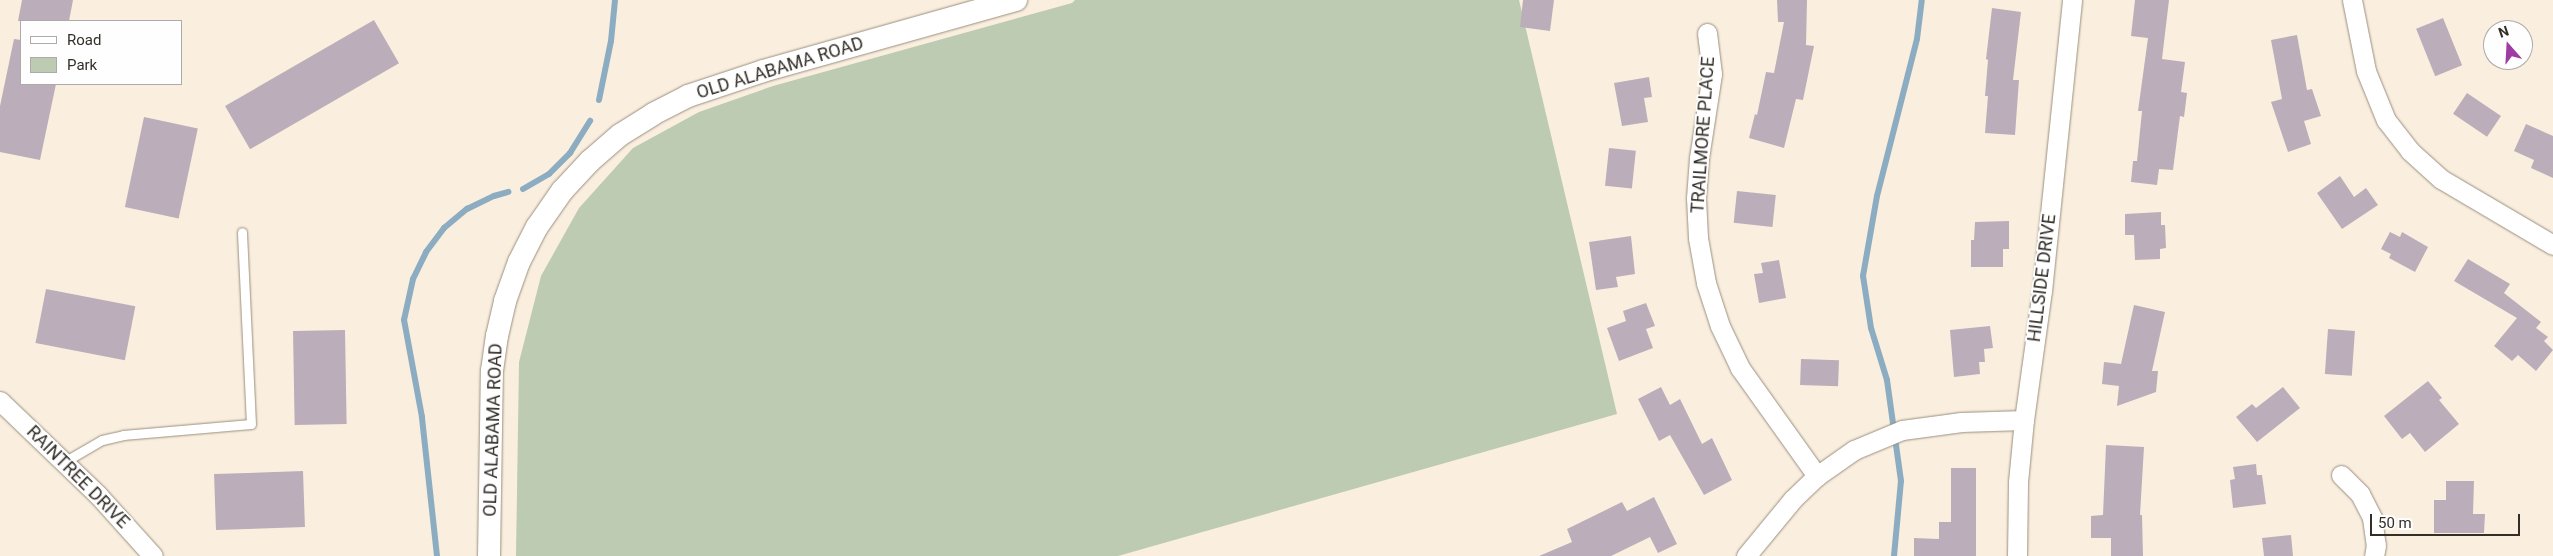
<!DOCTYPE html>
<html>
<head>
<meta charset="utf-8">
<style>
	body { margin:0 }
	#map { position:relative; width:2553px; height:556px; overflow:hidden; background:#faefde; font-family:Roboto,sans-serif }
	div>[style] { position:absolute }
	.green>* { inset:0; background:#bccbb2 }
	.stream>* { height:6px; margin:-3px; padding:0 3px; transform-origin:3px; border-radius:3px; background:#8cadc1 }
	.building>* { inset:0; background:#bcadba; transform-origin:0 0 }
	.roads { filter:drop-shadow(0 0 1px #9a8f80) drop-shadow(0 0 1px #9a8f80) }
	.service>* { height:9px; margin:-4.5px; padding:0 4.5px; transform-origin:4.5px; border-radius:4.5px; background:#fff }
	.minor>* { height:19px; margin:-9.5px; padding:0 9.5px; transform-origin:9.5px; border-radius:9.5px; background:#fff }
	.tertiary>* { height:22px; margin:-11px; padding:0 11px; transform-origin:11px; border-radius:11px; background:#fff }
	span { translate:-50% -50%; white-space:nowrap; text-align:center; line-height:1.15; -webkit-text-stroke:4px #fefefe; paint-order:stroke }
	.street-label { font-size:18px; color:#332e28 }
	.legend { position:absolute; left:20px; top:20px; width:162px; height:65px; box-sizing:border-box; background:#fefefe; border:1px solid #adaba8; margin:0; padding:6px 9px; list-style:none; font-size:15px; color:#332e28 }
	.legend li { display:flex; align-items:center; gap:10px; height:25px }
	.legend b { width:25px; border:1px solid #adaba8 }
	.north { position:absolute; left:2483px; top:20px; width:50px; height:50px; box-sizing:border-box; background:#fefefe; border:1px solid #adaba8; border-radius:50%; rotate:341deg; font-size:14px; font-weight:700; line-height:20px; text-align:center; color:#332e28 }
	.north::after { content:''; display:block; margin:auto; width:18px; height:22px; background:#9e3ca3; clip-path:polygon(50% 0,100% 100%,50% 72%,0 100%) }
	.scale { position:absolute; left:2370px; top:514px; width:150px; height:22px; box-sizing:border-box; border:2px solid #332e28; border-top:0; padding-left:6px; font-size:15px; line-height:18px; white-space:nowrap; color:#332e28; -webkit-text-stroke:4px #fefefe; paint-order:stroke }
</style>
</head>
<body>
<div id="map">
	<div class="green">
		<div style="clip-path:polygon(1075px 0,1519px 0,1617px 414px,1118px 556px,516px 556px,519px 362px,541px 276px,579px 208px,633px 148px,699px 112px,773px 86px,1072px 3px)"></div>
	</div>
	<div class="stream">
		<div style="left:599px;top:100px;width:60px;rotate:-78.5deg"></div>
		<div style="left:611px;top:41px;width:41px;rotate:-84.4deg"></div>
		<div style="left:523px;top:189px;width:30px;rotate:-30deg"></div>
		<div style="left:549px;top:174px;width:30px;rotate:-45deg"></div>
		<div style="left:570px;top:153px;width:38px;rotate:-58deg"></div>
		<div style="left:437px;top:556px;width:140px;rotate:-96.2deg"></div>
		<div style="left:422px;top:417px;width:99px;rotate:-100.5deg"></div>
		<div style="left:404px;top:320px;width:42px;rotate:-77.6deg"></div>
		<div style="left:413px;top:279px;width:30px;rotate:-64deg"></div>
		<div style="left:426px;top:252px;width:30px;rotate:-53deg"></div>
		<div style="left:444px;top:228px;width:30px;rotate:-40deg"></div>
		<div style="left:467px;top:209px;width:30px;rotate:-26deg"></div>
		<div style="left:494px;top:196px;width:15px;rotate:-16deg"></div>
		<div style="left:1894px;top:556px;width:75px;rotate:-84.7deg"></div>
		<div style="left:1901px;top:481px;width:102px;rotate:-97.9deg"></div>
		<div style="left:1887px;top:380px;width:54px;rotate:-107.1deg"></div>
		<div style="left:1871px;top:328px;width:53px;rotate:-98.7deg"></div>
		<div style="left:1863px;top:276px;width:81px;rotate:-80.1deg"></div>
		<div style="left:1877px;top:196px;width:162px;rotate:-75.7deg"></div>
		<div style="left:1917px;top:39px;width:39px;rotate:-83deg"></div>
	</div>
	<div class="building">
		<div style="clip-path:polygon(22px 0,73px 0,69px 21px,18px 21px)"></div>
		<div style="clip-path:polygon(1523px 0,1554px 0,1550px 31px,1520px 27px)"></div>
		<div style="clip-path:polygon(1777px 0,1807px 0,1806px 45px,1814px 46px,1803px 100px,1796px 99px,1784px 148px,1749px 138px,1755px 114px,1757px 115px,1766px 72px,1774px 73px,1784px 22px,1778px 22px)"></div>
		<div style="clip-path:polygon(2135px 0,2169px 0,2162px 59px,2185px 62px,2181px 92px,2187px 93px,2184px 117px,2180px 116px,2173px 170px,2159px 169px,2157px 185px,2131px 182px,2133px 161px,2137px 161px,2142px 111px,2138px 111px,2148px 38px,2131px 36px)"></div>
		<div style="clip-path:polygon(1992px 8px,2021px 12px,2013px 80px,2019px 80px,2015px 135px,1985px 133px,1988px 96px,1985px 96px,1988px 60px,1986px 59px)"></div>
		<div style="left:2443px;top:18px;width:51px;height:29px;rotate:68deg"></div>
		<div style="left:374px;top:20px;width:50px;height:172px;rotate:60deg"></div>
		<div style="clip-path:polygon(2297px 35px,2307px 90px,2312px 89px,2321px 116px,2304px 121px,2311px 144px,2288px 152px,2271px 102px,2282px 99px,2271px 40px)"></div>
		<div style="clip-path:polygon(14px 39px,21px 40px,21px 84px,56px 84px,40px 160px,0 152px,0 106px)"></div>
		<div style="clip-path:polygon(1649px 77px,1652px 97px,1644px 98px,1648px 122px,1622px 126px,1614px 83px)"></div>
		<div style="left:2467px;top:93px;width:41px;height:25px;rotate:34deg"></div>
		<div style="left:144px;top:117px;width:55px;height:92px;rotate:12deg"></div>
		<div style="clip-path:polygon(2526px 124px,2553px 136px,2553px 178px,2531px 168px,2534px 160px,2514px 151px)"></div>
		<div style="left:1609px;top:148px;width:27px;height:38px;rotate:6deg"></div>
		<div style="clip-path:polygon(2340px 176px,2354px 197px,2366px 188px,2378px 205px,2342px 229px,2317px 193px)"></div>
		<div style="left:1737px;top:191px;width:39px;height:32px;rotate:6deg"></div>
		<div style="clip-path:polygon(2161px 212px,2161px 225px,2165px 225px,2166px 248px,2160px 249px,2160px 259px,2135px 260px,2134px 235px,2125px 235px,2125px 214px)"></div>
		<div style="clip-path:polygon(2009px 221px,2009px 249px,2003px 249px,2003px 267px,1971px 267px,1971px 240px,1974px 240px,1975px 222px)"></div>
		<div style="clip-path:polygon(2390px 232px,2400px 237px,2402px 232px,2428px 247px,2415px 272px,2389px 258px,2391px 254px,2381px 249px)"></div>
		<div style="clip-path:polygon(1631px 236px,1635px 274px,1616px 277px,1618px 287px,1596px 290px,1589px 242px)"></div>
		<div style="clip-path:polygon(2468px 259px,2510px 284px,2504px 293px,2541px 322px,2536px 328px,2548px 337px,2544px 341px,2553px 350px,2536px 371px,2518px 355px,2512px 361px,2494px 346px,2517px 318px,2454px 281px)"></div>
		<div style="clip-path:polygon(1779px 260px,1786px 298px,1759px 303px,1754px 274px,1763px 273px,1761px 263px)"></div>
		<div style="left:46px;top:289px;width:91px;height:55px;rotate:11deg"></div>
		<div style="clip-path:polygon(1646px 303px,1655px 326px,1646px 329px,1653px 348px,1619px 361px,1607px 328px,1626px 321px,1623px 311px)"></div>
		<div style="clip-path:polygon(2134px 305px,2165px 312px,2152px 371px,2158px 371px,2156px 392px,2117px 406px,2119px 386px,2102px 384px,2104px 362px,2121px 364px)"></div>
		<div style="clip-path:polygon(1990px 326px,1993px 348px,1984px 349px,1985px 362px,1979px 362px,1980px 374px,1954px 377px,1950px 330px)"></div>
		<div style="left:2328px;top:329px;width:27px;height:45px;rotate:4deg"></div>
		<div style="left:345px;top:330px;width:94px;height:52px;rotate:89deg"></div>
		<div style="left:1801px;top:359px;width:38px;height:26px;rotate:2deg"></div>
		<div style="clip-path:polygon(2428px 381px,2442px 398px,2439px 400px,2459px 424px,2425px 452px,2410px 433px,2402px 439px,2384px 416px)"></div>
		<div style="clip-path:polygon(1661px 387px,1670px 405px,1680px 399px,1702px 444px,1712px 438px,1732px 480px,1704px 495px,1670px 435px,1659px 441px,1638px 399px)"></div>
		<div style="clip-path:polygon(2283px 387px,2300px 408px,2257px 442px,2236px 417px,2252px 404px,2256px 408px)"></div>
		<div style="clip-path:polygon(2106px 445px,2144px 447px,2140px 515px,2142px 515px,2143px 556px,2111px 556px,2111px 538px,2091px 538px,2091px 516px,2103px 515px)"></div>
		<div style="clip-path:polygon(2256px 464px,2257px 475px,2262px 475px,2266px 504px,2233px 508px,2230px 480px,2235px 479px,2233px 467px)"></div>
		<div style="clip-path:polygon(1951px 468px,1976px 468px,1976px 556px,1914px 556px,1914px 538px,1939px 539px,1939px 522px,1951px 522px)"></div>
		<div style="left:303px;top:471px;width:56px;height:89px;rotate:88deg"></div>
		<div style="clip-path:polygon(2446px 481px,2474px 481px,2473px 514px,2485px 514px,2484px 533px,2434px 533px,2434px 500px,2446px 500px)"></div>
		<div style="clip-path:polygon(1654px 497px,1677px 544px,1658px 553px,1650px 537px,1611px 556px,1539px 556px,1572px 542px,1567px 529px,1622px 502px,1627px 511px)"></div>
		<div style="clip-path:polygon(2291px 535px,2293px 556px,2264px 556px,2262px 538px)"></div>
	</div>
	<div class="roads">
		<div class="service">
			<div style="left:64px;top:462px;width:44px;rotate:-30.1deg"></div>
			<div style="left:102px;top:440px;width:22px;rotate:-13deg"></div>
			<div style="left:123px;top:435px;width:128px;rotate:-4.9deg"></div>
			<div style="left:251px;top:424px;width:192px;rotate:-92.7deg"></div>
		</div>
		<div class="minor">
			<div style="left:2352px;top:0;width:72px;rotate:78.8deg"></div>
			<div style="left:2366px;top:71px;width:53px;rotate:67.8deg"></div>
			<div style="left:2386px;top:120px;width:39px;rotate:52deg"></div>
			<div style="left:2410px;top:151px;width:42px;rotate:42.1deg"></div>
			<div style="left:2441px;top:179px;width:130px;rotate:30.5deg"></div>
			<div style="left:1707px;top:33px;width:41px;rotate:83deg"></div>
			<div style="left:1712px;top:74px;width:85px;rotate:98.8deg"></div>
			<div style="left:1699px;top:158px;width:40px;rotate:94.3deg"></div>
			<div style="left:1696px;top:198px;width:40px;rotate:87.1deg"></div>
			<div style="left:1698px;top:238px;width:46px;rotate:79.9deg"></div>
			<div style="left:1706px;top:283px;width:45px;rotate:72deg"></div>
			<div style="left:1720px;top:326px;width:47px;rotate:64.5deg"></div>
			<div style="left:1740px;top:368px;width:133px;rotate:54.5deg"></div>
			<div style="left:0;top:401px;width:136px;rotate:43.8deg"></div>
			<div style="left:98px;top:495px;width:82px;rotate:48deg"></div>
			<div style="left:2341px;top:475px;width:27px;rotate:45deg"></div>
			<div style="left:2360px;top:494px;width:27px;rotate:63deg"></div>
			<div style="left:2372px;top:518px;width:27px;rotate:82deg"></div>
			<div style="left:2376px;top:545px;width:11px;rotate:100deg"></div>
			<div style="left:1746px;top:556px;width:74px;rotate:-50.5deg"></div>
			<div style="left:1793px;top:499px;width:33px;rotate:-44deg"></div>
			<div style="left:1817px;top:476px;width:45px;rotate:-35.1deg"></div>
			<div style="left:1854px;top:450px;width:52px;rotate:-22.6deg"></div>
			<div style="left:1902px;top:430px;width:60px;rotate:-7.7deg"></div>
			<div style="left:1961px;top:422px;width:63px;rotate:-1.8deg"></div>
			<div style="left:2017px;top:556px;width:74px;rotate:-89.2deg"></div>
			<div style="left:2018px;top:482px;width:62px;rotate:-84.5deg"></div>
			<div style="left:2024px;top:420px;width:130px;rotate:-82.1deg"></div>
			<div style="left:2042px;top:291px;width:293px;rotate:-84.1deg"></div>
		</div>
		<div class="tertiary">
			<div style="left:489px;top:556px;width:185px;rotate:-89.1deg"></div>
			<div style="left:492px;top:371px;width:35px;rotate:-82deg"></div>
			<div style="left:497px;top:336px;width:36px;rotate:-77deg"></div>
			<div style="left:505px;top:301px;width:41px;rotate:-70.3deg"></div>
			<div style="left:519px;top:262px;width:39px;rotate:-63deg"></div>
			<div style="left:537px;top:227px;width:44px;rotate:-55.2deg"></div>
			<div style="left:562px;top:191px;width:41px;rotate:-47deg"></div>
			<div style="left:590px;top:161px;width:40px;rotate:-41deg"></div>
			<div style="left:620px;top:135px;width:39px;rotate:-32deg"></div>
			<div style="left:653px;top:114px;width:39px;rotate:-27deg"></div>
			<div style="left:688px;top:96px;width:79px;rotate:-18.4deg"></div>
			<div style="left:763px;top:71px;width:263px;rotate:-15.7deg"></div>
		</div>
	</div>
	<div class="street-label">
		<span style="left:780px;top:68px;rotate:-17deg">OLD ALABAMA ROAD</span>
		<span style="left:1703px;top:135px;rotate:-86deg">TRAILMORE PLACE</span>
		<span style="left:2042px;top:278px;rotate:-83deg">HILLSIDE DRIVE</span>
		<span style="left:493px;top:430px;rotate:-88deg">OLD ALABAMA ROAD</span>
		<span style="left:78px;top:477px;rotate:45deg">RAINTREE DRIVE</span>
	</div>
	<ul class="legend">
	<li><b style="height:6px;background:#fff"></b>Road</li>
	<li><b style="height:14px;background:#bccbb2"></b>Park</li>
	</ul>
	<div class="north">N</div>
	<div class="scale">50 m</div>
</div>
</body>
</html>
